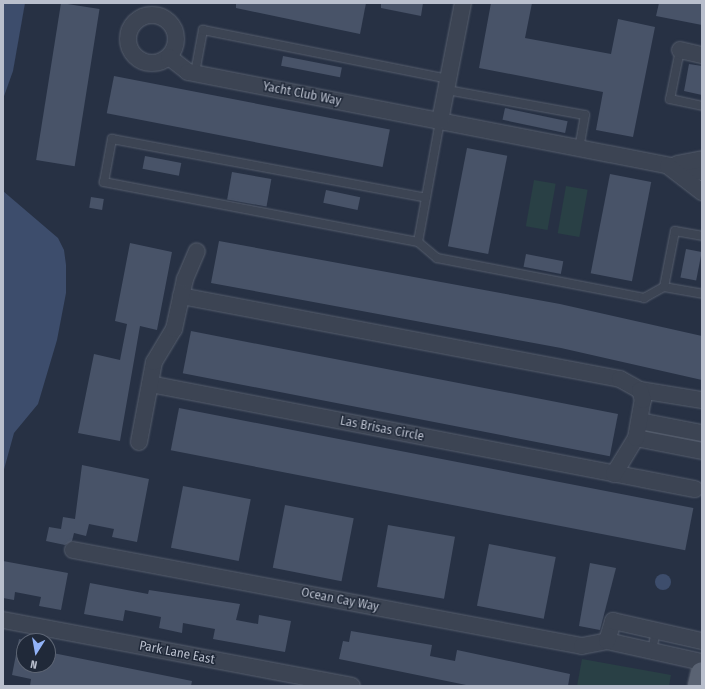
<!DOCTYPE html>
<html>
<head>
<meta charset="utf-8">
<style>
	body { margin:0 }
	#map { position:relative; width:705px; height:689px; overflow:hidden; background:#273144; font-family:"Fira Sans Condensed",sans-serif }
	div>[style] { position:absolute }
	.green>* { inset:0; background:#294045; transform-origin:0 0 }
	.water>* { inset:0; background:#3d4d6c }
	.round { border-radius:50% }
	.building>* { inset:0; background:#485368; transform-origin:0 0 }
	.roads { filter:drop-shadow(0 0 1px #575f6e) drop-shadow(0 0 1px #575f6e) }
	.lane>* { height:8px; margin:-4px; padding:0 4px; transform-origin:4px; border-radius:4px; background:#3c4453 }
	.street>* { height:16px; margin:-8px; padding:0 8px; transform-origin:8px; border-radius:8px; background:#3c4453 }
	.street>.ring { margin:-8px; padding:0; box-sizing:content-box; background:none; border:16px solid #3c4453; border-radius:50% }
	.primary>* { height:22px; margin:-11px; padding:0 11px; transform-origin:11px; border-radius:11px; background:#5a6373 }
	span { translate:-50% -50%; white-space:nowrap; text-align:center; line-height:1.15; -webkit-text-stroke:3px #202939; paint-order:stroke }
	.street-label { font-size:13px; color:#b9bfcd }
	.frame { position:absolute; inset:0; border:4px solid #b9bfcd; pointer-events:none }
	.north { position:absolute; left:16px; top:633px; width:40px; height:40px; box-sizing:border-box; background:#202939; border:1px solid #5d6574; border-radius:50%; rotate:191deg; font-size:11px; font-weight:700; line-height:16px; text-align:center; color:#b9bfcd }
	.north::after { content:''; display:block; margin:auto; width:14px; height:18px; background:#92b3f8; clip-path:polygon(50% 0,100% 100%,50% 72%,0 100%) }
</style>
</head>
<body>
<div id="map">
	<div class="green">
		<div style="left:534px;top:180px;width:22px;height:47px;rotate:10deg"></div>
		<div style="left:566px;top:186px;width:22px;height:48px;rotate:10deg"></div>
		<div style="clip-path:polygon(582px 659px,671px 675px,669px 686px,577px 686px)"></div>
	</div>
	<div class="water">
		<div style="clip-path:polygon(3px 3px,25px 3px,13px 71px,3px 99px)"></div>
		<div style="clip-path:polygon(3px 191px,58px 238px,64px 250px,66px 265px,66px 293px,57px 340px,38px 404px,14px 433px,3px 473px)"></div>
		<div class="round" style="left:655px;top:574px;width:16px;height:16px"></div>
	</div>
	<div class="building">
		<div style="left:61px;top:3px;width:39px;height:159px;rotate:9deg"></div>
		<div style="clip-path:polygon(236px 3px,366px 3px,360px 34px,236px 8px)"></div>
		<div style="clip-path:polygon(381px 3px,423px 3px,421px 16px,381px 8px)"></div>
		<div style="clip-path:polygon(491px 3px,532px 3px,525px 38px,611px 54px,618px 19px,655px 27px,633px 137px,596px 130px,603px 92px,479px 68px)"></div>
		<div style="clip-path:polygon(659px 3px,702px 3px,702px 25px,656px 16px)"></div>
		<div style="left:283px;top:56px;width:60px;height:10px;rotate:11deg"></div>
		<div style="clip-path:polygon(689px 64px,702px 66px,702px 95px,684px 91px)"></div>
		<div style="left:114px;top:76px;width:281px;height:38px;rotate:11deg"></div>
		<div style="left:505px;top:108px;width:64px;height:12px;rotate:12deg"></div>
		<div style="left:467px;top:148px;width:41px;height:100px;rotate:11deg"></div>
		<div style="left:145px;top:156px;width:37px;height:13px;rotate:11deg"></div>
		<div style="left:232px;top:172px;width:40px;height:28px;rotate:10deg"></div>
		<div style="left:610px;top:174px;width:42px;height:101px;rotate:11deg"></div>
		<div style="left:326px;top:190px;width:35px;height:13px;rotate:12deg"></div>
		<div style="left:91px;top:197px;width:13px;height:11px;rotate:9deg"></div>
		<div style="clip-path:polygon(219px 241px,560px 304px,702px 336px,702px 380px,561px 348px,211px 283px)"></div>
		<div style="clip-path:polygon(130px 243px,172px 252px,157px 330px,140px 326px,120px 441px,78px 433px,94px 354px,120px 360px,127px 324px,115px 321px)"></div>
		<div style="left:686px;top:249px;width:16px;height:29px;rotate:11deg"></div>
		<div style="left:526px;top:254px;width:38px;height:13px;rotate:11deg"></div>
		<div style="left:191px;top:331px;width:435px;height:43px;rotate:11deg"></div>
		<div style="left:179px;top:408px;width:524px;height:43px;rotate:11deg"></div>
		<div style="clip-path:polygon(82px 465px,149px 479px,137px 542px,112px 537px,114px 529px,89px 524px,86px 536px,74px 533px,72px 541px,65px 545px,46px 541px,49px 527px,61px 529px,63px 517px,75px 519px)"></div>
		<div style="left:183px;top:486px;width:69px;height:63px;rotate:11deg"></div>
		<div style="left:285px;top:505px;width:70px;height:64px;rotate:11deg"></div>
		<div style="left:388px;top:525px;width:68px;height:63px;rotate:10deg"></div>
		<div style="left:489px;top:544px;width:68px;height:63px;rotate:11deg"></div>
		<div style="clip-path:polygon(3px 561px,68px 573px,61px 610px,39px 606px,41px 597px,15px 592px,14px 600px,3px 598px)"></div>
		<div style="clip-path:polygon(590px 563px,616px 568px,600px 630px,579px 626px)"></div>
		<div style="clip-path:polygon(90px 583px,148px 594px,149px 590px,240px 604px,236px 620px,258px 624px,259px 615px,291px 621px,285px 652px,213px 639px,215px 629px,183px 623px,182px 633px,159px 628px,161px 617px,125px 610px,123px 621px,84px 614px)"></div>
		<div style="clip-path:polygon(351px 631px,432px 645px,430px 656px,455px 661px,457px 650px,570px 674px,568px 686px,471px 686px,339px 659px,343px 641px,349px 642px)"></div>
		<div style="clip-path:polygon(19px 639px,24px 640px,24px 665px,48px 665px,48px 652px,192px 681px,191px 686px,30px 686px,31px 679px,12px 675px)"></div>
	</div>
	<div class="roads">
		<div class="lane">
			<div style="left:680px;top:50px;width:50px;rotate:101.5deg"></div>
			<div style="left:670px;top:99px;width:33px;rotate:12deg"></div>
			<div style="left:195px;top:73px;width:44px;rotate:-79.5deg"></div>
			<div style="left:203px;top:30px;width:251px;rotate:11.3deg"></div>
			<div style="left:447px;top:90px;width:140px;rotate:10.3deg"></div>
			<div style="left:585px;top:115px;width:34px;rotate:100deg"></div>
			<div style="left:440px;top:121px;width:123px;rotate:100.3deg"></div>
			<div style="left:418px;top:242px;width:25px;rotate:40deg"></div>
			<div style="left:437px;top:258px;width:211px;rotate:10.9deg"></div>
			<div style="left:644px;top:298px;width:23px;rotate:-29deg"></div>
			<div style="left:664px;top:287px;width:39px;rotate:10deg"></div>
			<div style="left:418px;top:242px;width:320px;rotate:-169.2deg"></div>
			<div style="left:104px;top:182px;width:44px;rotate:-79.5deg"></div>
			<div style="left:112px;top:139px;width:319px;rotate:10.6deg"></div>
			<div style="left:664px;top:287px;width:57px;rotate:-78.9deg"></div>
			<div style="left:675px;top:231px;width:27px;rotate:10deg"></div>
			<div style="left:652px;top:650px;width:19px;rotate:-78deg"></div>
		</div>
		<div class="street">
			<div class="ring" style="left:128px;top:15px;width:32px;height:32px"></div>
			<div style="left:680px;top:50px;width:23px;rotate:13deg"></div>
			<div style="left:169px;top:57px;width:24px;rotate:38deg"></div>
			<div style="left:188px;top:72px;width:524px;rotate:11.01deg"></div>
			<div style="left:440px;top:121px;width:120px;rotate:-79deg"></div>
			<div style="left:677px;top:164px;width:25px;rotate:-11deg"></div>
			<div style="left:668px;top:166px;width:43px;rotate:37.4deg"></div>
			<div style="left:181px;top:296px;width:447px;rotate:10.7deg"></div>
			<div style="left:620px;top:379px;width:23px;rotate:29deg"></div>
			<div style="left:640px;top:390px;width:63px;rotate:9.2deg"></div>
			<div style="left:150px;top:384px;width:555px;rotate:10.91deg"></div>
			<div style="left:640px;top:421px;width:63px;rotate:11deg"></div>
			<div style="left:636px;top:438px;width:67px;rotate:11.1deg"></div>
			<div style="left:139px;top:442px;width:81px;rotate:-79.4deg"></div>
			<div style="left:154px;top:362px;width:39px;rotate:-59deg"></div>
			<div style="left:174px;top:329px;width:51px;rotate:-77.6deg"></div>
			<div style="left:185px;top:279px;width:30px;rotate:-67deg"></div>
			<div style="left:614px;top:474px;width:42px;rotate:-58.6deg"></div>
			<div style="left:636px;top:438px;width:39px;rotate:-80deg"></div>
			<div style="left:643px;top:400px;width:10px;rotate:-107deg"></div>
			<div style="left:73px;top:550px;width:518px;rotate:10.68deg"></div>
			<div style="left:582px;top:646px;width:25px;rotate:-11deg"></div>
			<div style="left:607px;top:641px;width:97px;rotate:12.5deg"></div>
			<div style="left:3px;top:620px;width:355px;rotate:10.7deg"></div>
			<div style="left:607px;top:641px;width:21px;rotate:-73deg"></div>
			<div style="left:613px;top:621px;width:91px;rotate:12.7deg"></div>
		</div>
		<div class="primary">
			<div style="left:699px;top:686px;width:13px;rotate:-77deg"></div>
		</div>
	</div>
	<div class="street-label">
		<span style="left:302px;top:94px;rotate:11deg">Yacht Club Way</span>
		<span style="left:382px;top:429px;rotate:11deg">Las Brisas Circle</span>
		<span style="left:340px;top:600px;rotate:11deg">Ocean Cay Way</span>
		<span style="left:177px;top:653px;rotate:11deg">Park Lane East</span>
	</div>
	<div class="frame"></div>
	<div class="north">N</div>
</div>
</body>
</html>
